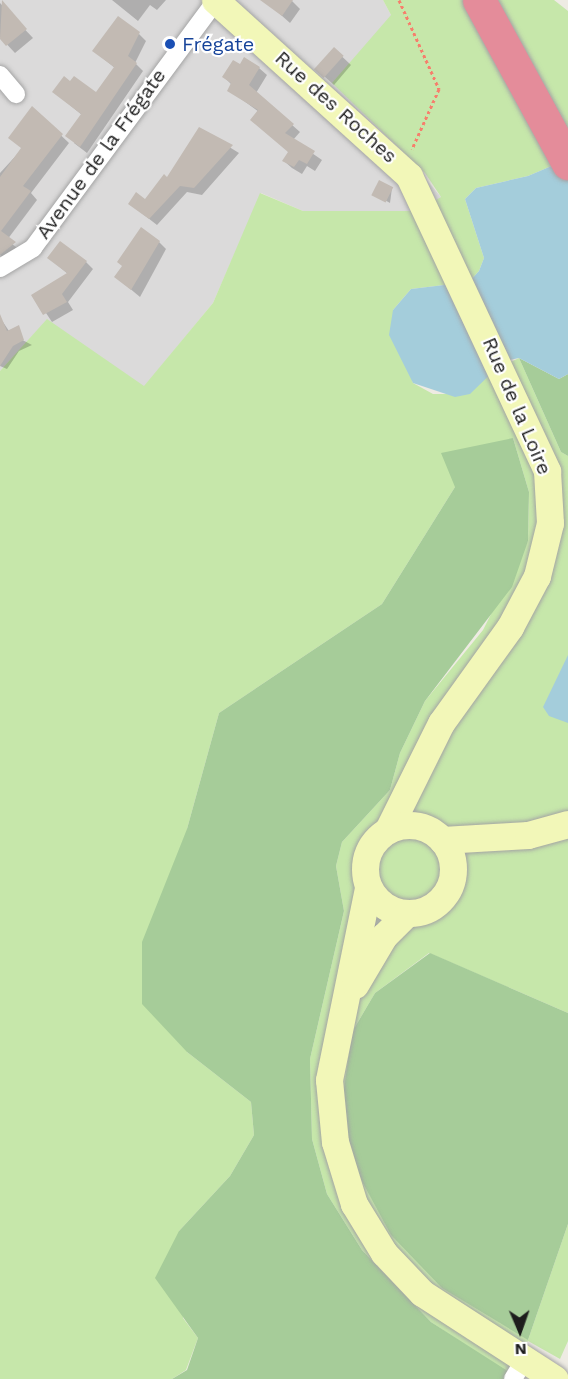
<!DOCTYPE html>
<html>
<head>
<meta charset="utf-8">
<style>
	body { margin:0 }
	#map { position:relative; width:568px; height:1379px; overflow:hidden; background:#eeebe3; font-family:"Work Sans",sans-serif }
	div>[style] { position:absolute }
	.residential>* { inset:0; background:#dbdada }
	.grass>* { inset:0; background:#c6e7aa }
	.forest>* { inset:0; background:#a6cc99 }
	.water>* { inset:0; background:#a4cddb }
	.shadow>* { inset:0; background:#0003 }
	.building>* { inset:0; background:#c2bab3; transform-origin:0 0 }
	.path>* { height:3px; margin-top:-1.5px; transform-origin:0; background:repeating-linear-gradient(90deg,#f67f6c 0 3px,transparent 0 6px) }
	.roads { filter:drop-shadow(0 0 2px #a4a4a4) drop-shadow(0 0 2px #a4a4a4) }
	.street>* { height:18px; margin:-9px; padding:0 9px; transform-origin:9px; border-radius:9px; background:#fff }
	.secondary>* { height:27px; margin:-13.5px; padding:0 13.5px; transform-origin:13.5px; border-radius:13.5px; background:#f2f7b8 }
	.secondary>.ring { margin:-13.5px; padding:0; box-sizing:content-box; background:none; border:27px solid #f2f7b8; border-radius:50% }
	.highway>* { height:33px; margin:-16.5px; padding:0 16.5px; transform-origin:16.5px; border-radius:16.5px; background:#e48c9a }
	.dots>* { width:16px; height:16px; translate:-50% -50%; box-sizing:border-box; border:3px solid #fff; border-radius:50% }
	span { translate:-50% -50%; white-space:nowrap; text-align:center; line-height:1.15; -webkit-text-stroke:4.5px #fff; paint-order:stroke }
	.transit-label { font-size:20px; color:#164399 }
	.left { translate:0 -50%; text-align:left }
	.street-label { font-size:20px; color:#1d1d1d }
	.north { position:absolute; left:490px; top:1301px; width:60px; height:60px; -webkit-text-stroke:4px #fff; paint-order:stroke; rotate:178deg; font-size:16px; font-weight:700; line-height:24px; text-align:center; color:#1d1d1d }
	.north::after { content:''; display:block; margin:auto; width:21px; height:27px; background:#1d1d1d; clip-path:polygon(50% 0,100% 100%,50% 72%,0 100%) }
</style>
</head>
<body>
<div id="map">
	<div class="residential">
		<div style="clip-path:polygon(0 0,383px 0,391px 15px,398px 146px,441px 197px,416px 211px,303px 211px,261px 193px,213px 303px,144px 387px,47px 320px,0 371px)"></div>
	</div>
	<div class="grass">
		<div style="clip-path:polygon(383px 0,554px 0,568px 11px,568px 159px,528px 176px,476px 188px,465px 199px,484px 258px,479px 271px,469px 282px,411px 289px,393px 310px,413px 383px,433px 394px,469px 394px,489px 372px,519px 358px,561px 452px,568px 456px,568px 1013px,429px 953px,375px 993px,352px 1032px,528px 1340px,568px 1224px,568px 1341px,560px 1359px,528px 1341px,508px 1373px,431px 1322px,362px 1250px,327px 1194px,312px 1139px,310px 1059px,344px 911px,336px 866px,342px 842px,390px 790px,400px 753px,425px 701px,483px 630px,528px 541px,529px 492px,513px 438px,455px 487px,382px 604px,219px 713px,187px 829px,187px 1052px,251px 1102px,254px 1135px,230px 1176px,179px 1231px,183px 1318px,198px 1338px,186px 1370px,172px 1379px,0 1379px,0 371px,47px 319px,144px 386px,213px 303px,260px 193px,303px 211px,416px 211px,441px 197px,425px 173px,332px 83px,391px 15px)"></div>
	</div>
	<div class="forest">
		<div style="clip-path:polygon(519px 358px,559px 379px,568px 374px,568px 456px,561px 452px)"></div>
		<div style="clip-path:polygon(513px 438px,529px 492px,528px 541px,512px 587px,425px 701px,400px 753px,390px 790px,342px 842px,336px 866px,344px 911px,310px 1059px,312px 1139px,327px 1194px,362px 1250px,431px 1322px,520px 1379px,172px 1379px,187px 1370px,198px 1338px,155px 1278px,179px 1231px,230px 1176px,254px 1135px,251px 1102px,187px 1052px,142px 1004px,142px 942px,187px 829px,219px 713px,382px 604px,455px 487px,441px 453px)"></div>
		<div style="clip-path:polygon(430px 953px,568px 1013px,568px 1224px,528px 1340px,442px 1288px,391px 1235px,350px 1159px,342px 1103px,352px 1032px,375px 993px)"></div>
	</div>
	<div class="water">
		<div style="clip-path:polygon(568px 159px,568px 374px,559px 379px,519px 358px,504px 361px,470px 394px,455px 397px,413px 383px,389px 335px,393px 310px,411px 289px,469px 282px,479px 271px,484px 258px,465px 199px,476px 188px,528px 176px)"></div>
		<div style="clip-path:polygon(568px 655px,568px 723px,549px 716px,543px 707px)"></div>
	</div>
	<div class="shadow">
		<div style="clip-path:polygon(112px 0,166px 0,157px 10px,150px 5px,138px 21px)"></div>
		<div style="clip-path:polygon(272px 0,291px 0,300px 9px,290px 23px,272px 7px)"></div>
		<div style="clip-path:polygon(0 3px,33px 38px,15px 53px,0 37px)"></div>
		<div style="clip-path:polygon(139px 34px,146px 41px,135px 63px,143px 71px,87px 153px,74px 143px,82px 115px,54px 92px,71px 83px,96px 94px,115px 68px,94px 51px)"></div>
		<div style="clip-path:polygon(334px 49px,351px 65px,334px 85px,324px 76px)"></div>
		<div style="clip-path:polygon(240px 66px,259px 68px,267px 75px,256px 93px,300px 132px,293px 140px,322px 160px,315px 171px,307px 166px,302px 174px,292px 168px,284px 161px,289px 153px,259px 112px,229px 90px,232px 85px,224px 77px)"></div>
		<div style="clip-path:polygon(32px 108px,69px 143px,31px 193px,37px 200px,7px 240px,21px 251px,9px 261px,0 255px,0 173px,22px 149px)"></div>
		<div style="clip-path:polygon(200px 129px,239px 153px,202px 195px,187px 192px,157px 225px,130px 204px,145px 201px,168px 179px)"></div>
		<div style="clip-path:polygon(392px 188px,390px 203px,374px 194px)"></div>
		<div style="clip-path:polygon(159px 242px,166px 249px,140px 297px,116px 277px)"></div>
		<div style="clip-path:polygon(49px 258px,86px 262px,93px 269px,68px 302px,73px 310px,52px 322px,34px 295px,68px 274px)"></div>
		<div style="clip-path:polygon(3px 322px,11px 334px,32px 345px,19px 351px,7px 369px,0 366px)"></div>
	</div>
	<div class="building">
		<div style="clip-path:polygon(2px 0,27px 29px,6px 46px,0 39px)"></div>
		<div style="clip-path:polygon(260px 0,293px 0,282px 16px)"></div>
		<div style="clip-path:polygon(118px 16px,140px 32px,128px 56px,137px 63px,80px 147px,65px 136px,81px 114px,52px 92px,64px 76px,70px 81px,74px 76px,96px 92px,114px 67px,92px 51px)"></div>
		<div style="left:334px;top:47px;width:13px;height:30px;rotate:42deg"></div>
		<div style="clip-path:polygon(244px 57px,260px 67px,249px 85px,294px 124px,285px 133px,315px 151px,307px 164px,299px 160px,294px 167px,282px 161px,288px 152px,250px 120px,258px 110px,227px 91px,231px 83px,222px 77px,233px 60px,240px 64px)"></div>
		<div style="clip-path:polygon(32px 106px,63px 134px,23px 186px,31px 191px,1px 231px,16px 242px,0 255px,0 177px,21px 148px,8px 138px)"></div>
		<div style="clip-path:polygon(199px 127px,233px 145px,194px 188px,180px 186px,149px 219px,128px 204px,136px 192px,145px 199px,164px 174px,167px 177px)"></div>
		<div style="left:379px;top:180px;width:16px;height:17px;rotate:27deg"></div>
		<div style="clip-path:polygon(141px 227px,160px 241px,131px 290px,114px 277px,122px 266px,117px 262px)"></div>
		<div style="clip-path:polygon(60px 241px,87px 261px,62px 294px,67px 302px,43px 315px,31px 295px,67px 273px,47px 258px)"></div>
		<div style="clip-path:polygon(0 314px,7px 331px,19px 325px,24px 340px,13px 346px,0 366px)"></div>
	</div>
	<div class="path">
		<div style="left:399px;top:0;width:98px;rotate:65.8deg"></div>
		<div style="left:439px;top:89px;width:66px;rotate:114.2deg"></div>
	</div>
	<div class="roads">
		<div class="street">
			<div style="left:0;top:75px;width:25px;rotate:50deg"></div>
			<div style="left:0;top:268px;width:39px;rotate:-31deg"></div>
			<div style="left:33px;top:248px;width:307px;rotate:-53.5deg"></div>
			<div style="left:513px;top:1379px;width:21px;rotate:-59deg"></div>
		</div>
		<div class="secondary">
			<div style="left:215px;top:0;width:262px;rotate:42.2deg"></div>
			<div style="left:409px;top:176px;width:326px;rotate:64.9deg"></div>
			<div style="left:547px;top:471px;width:52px;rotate:86.7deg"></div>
			<div style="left:550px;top:523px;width:55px;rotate:103.8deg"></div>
			<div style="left:537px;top:576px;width:58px;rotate:117.9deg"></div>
			<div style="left:510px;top:627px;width:118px;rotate:125.7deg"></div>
			<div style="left:441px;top:723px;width:119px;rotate:116.4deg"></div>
			<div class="ring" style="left:365px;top:825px;width:61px;height:61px"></div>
			<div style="left:442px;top:840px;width:86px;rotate:-3.3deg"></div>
			<div style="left:528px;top:835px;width:41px;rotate:-15.4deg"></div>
			<div style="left:368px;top:888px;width:196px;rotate:101.5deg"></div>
			<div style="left:329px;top:1080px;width:62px;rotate:84.5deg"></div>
			<div style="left:335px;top:1142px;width:65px;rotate:73deg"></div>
			<div style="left:354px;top:1204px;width:57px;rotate:58.5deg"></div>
			<div style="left:384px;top:1253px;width:55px;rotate:46.5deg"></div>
			<div style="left:422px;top:1293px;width:158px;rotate:32.9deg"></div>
			<div style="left:355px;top:985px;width:57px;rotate:-59.4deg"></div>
			<div style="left:384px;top:936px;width:31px;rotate:-45deg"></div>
		</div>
		<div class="highway">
			<div style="left:479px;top:0;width:186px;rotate:61.4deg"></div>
		</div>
	</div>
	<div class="dots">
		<div style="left:170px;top:44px;background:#1a4fb4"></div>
	</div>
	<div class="transit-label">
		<span class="left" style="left:182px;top:44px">Frégate</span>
	</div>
	<div class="street-label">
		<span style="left:336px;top:107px;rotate:42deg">Rue des Roches</span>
		<span style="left:101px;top:154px;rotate:-54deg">Avenue de la Frégate</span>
		<span style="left:517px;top:406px;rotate:67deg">Rue de la Loire</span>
	</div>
	<div class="north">N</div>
</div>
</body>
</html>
